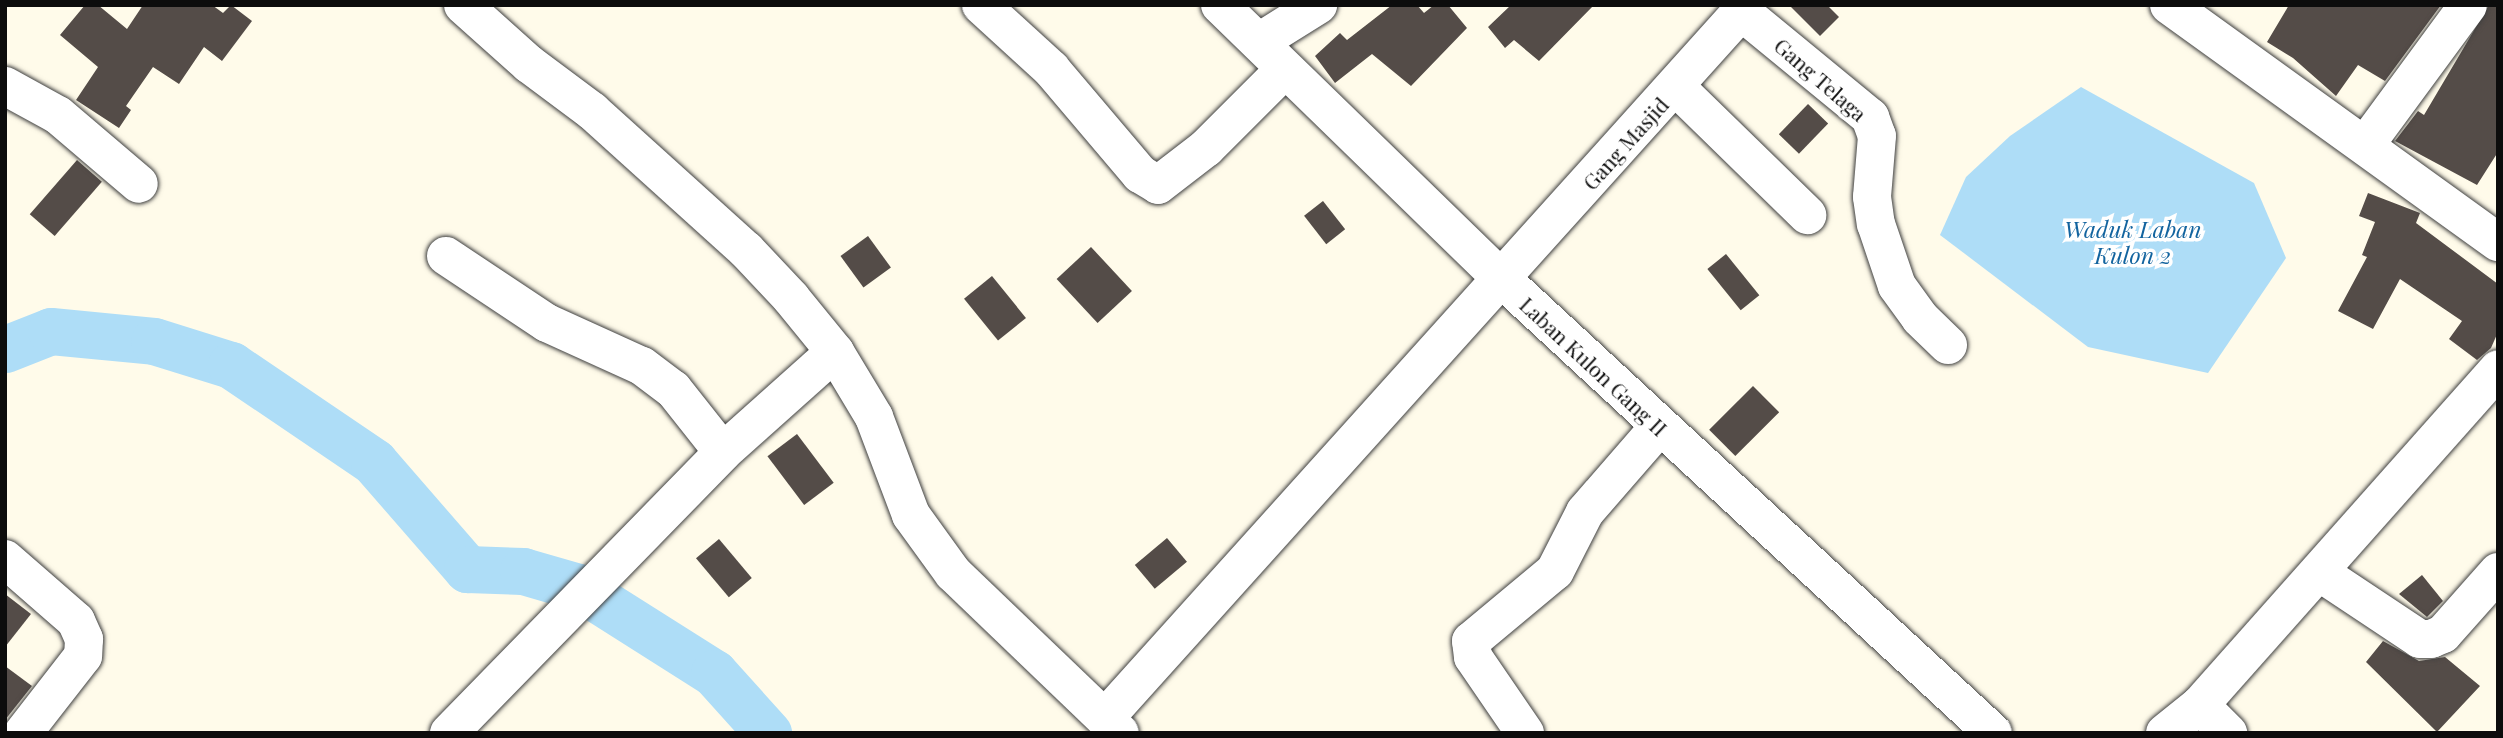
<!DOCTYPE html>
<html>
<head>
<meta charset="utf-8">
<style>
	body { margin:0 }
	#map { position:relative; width:2503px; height:738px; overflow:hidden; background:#fffbea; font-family:"Playfair Display",serif }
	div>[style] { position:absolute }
	.water>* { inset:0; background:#aeddf7 }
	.river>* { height:47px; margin:-23.5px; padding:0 23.5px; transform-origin:23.5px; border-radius:23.5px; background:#aeddf7 }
	.building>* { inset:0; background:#544c48; transform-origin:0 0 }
	.roads { filter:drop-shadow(0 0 2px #3f3f3f) drop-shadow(0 0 2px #3f3f3f) }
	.minor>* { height:38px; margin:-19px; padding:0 19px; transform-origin:19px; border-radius:19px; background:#fff }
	span { translate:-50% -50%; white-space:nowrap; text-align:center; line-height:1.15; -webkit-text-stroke:7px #fff; paint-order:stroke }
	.street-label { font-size:21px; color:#0c0c0c }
	.water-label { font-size:23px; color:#13649f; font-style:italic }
	.frame { position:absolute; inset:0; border:7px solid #0c0c0c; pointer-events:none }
</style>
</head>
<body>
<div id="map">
	<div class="water">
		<div style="clip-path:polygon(2081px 87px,2254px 183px,2286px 258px,2208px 373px,2088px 347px,1940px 235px,1966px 177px,2010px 136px)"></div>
	</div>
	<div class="river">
		<div style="left:5px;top:349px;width:49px;rotate:-21.4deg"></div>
		<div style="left:51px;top:331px;width:103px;rotate:5.5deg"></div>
		<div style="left:154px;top:341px;width:81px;rotate:17.3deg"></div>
		<div style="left:231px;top:365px;width:173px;rotate:34.1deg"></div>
		<div style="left:374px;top:462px;width:142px;rotate:49deg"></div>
		<div style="left:467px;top:569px;width:56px;rotate:2deg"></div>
		<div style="left:523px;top:571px;width:57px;rotate:16.2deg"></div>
		<div style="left:578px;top:587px;width:161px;rotate:32.3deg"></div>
		<div style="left:714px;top:673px;width:81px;rotate:48deg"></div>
	</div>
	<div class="building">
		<div style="clip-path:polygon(85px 5px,98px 5px,127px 29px,143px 5px,212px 5px,223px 13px,231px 5px,252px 21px,222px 61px,204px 47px,179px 84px,153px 67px,126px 106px,131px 110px,119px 128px,76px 100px,98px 67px,60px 35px)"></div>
		<div style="clip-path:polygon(1392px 5px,1417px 5px,1424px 13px,1434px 5px,1448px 5px,1467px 28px,1411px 86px,1372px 54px,1335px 83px,1315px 56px,1340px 33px,1347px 40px)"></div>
		<div style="clip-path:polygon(1511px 5px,1594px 5px,1539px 61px,1514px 40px,1505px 48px,1488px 27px)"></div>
		<div style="clip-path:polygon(1789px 5px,1827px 5px,1839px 17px,1820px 36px)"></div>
		<div style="clip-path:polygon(2289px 5px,2441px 5px,2385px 81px,2358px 65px,2336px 96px,2293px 58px,2267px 42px)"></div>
		<div style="clip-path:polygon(2489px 5px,2498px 5px,2498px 152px,2477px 185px,2395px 141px,2418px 111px,2424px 115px)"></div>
		<div style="left:1808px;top:104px;width:28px;height:42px;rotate:44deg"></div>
		<div style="left:77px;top:160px;width:33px;height:72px;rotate:41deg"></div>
		<div style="clip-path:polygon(2368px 193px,2420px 213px,2416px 223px,2498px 284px,2498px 332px,2491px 348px,2477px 360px,2449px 339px,2462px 321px,2400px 279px,2373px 329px,2338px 311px,2367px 257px,2362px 255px,2375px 222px,2359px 216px)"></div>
		<div style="left:1323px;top:201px;width:36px;height:24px;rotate:52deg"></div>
		<div style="left:868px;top:236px;width:39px;height:34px;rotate:54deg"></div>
		<div style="left:1091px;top:247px;width:60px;height:47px;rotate:47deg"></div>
		<div style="left:1726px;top:254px;width:53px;height:24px;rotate:51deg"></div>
		<div style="left:992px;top:276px;width:54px;height:36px;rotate:51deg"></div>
		<div style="left:1753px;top:386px;width:37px;height:62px;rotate:45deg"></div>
		<div style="left:797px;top:434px;width:61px;height:37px;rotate:53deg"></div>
		<div style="left:1167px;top:538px;width:31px;height:42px;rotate:50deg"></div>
		<div style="left:719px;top:539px;width:51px;height:30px;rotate:50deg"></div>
		<div style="clip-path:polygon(2422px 575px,2443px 601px,2427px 617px,2399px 594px)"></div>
		<div style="clip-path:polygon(5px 594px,31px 614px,5px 647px)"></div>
		<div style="clip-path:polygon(2383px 641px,2419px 661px,2445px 657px,2480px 686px,2437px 732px,2366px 662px)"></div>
		<div style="clip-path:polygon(5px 666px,32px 686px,5px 720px)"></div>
	</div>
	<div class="roads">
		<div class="minor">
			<div style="left:463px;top:5px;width:89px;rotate:41.8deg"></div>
			<div style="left:529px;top:64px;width:79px;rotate:36.7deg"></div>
			<div style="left:592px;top:111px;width:207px;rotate:42.1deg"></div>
			<div style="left:746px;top:250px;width:66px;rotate:46.8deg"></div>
			<div style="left:791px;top:298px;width:70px;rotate:50.8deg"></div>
			<div style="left:835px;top:352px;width:76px;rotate:59deg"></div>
			<div style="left:874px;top:417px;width:105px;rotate:69.3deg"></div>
			<div style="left:911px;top:515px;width:72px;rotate:54.1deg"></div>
			<div style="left:953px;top:573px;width:231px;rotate:43.8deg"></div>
			<div style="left:981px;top:5px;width:95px;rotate:42.4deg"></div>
			<div style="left:1051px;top:69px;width:138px;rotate:49.7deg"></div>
			<div style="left:1140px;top:174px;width:21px;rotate:31deg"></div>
			<div style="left:1158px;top:185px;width:61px;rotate:-37.6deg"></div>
			<div style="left:1206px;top:148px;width:110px;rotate:-45deg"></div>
			<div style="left:1220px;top:5px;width:395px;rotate:44.2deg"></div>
			<div style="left:1503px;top:280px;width:667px;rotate:42.75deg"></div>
			<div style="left:2169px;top:5px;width:405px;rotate:35.8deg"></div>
			<div style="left:1742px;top:12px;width:166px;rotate:39.4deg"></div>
			<div style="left:1870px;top:117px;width:20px;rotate:70deg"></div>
			<div style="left:1877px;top:136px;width:61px;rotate:94.7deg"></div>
			<div style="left:1872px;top:197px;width:27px;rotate:82deg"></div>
			<div style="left:1876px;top:224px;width:65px;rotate:71.3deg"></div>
			<div style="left:1897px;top:286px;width:39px;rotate:54deg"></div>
			<div style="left:1920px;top:318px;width:39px;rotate:44deg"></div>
			<div style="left:1259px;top:42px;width:70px;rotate:-32.1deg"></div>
			<div style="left:5px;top:86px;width:60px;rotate:28.7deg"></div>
			<div style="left:58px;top:115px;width:106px;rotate:40.4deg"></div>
			<div style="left:1675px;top:86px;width:185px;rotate:44.3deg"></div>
			<div style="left:2366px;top:144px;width:172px;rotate:-53.7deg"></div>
			<div style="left:446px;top:256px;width:121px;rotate:33.6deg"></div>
			<div style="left:547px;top:323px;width:104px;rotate:24.4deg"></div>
			<div style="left:642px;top:366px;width:39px;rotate:37deg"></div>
			<div style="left:673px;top:389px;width:80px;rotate:51.6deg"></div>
			<div style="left:5px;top:559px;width:94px;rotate:41.1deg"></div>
			<div style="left:76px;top:621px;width:20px;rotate:66deg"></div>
			<div style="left:84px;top:639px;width:17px;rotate:93deg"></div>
			<div style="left:83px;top:656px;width:98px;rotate:127.9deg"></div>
			<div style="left:2319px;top:572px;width:121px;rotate:33.6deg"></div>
			<div style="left:2420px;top:639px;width:11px"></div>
			<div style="left:2431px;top:639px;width:13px;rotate:-23deg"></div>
			<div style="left:2443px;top:634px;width:83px;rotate:-48.4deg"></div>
			<div style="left:2200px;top:705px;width:40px;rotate:45deg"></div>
			<div style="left:1105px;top:718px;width:959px;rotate:-48deg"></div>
			<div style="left:449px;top:733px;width:392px;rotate:-45.7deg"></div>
			<div style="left:723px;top:452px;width:150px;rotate:-41.8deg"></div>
			<div style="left:1525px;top:733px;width:92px;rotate:-124.4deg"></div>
			<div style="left:1473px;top:657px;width:16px;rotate:-97deg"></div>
			<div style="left:1471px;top:641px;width:109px;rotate:-39.8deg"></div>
			<div style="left:1555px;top:571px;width:66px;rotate:-63deg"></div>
			<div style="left:1585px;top:512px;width:113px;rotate:-49deg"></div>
			<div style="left:2165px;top:733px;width:45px;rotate:-38.7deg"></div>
			<div style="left:2200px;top:705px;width:449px;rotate:-48.4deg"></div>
		</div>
	</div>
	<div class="street-label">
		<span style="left:1821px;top:79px;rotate:41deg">Gang Telaga</span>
		<span style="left:1625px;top:143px;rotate:-48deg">Gang Masjid</span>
		<span style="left:1594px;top:366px;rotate:43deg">Laban Kulon Gang II</span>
	</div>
	<div class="water-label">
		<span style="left:2133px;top:242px">Waduk Laban<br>Kulon 2</span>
	</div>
	<div class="frame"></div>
</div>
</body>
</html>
